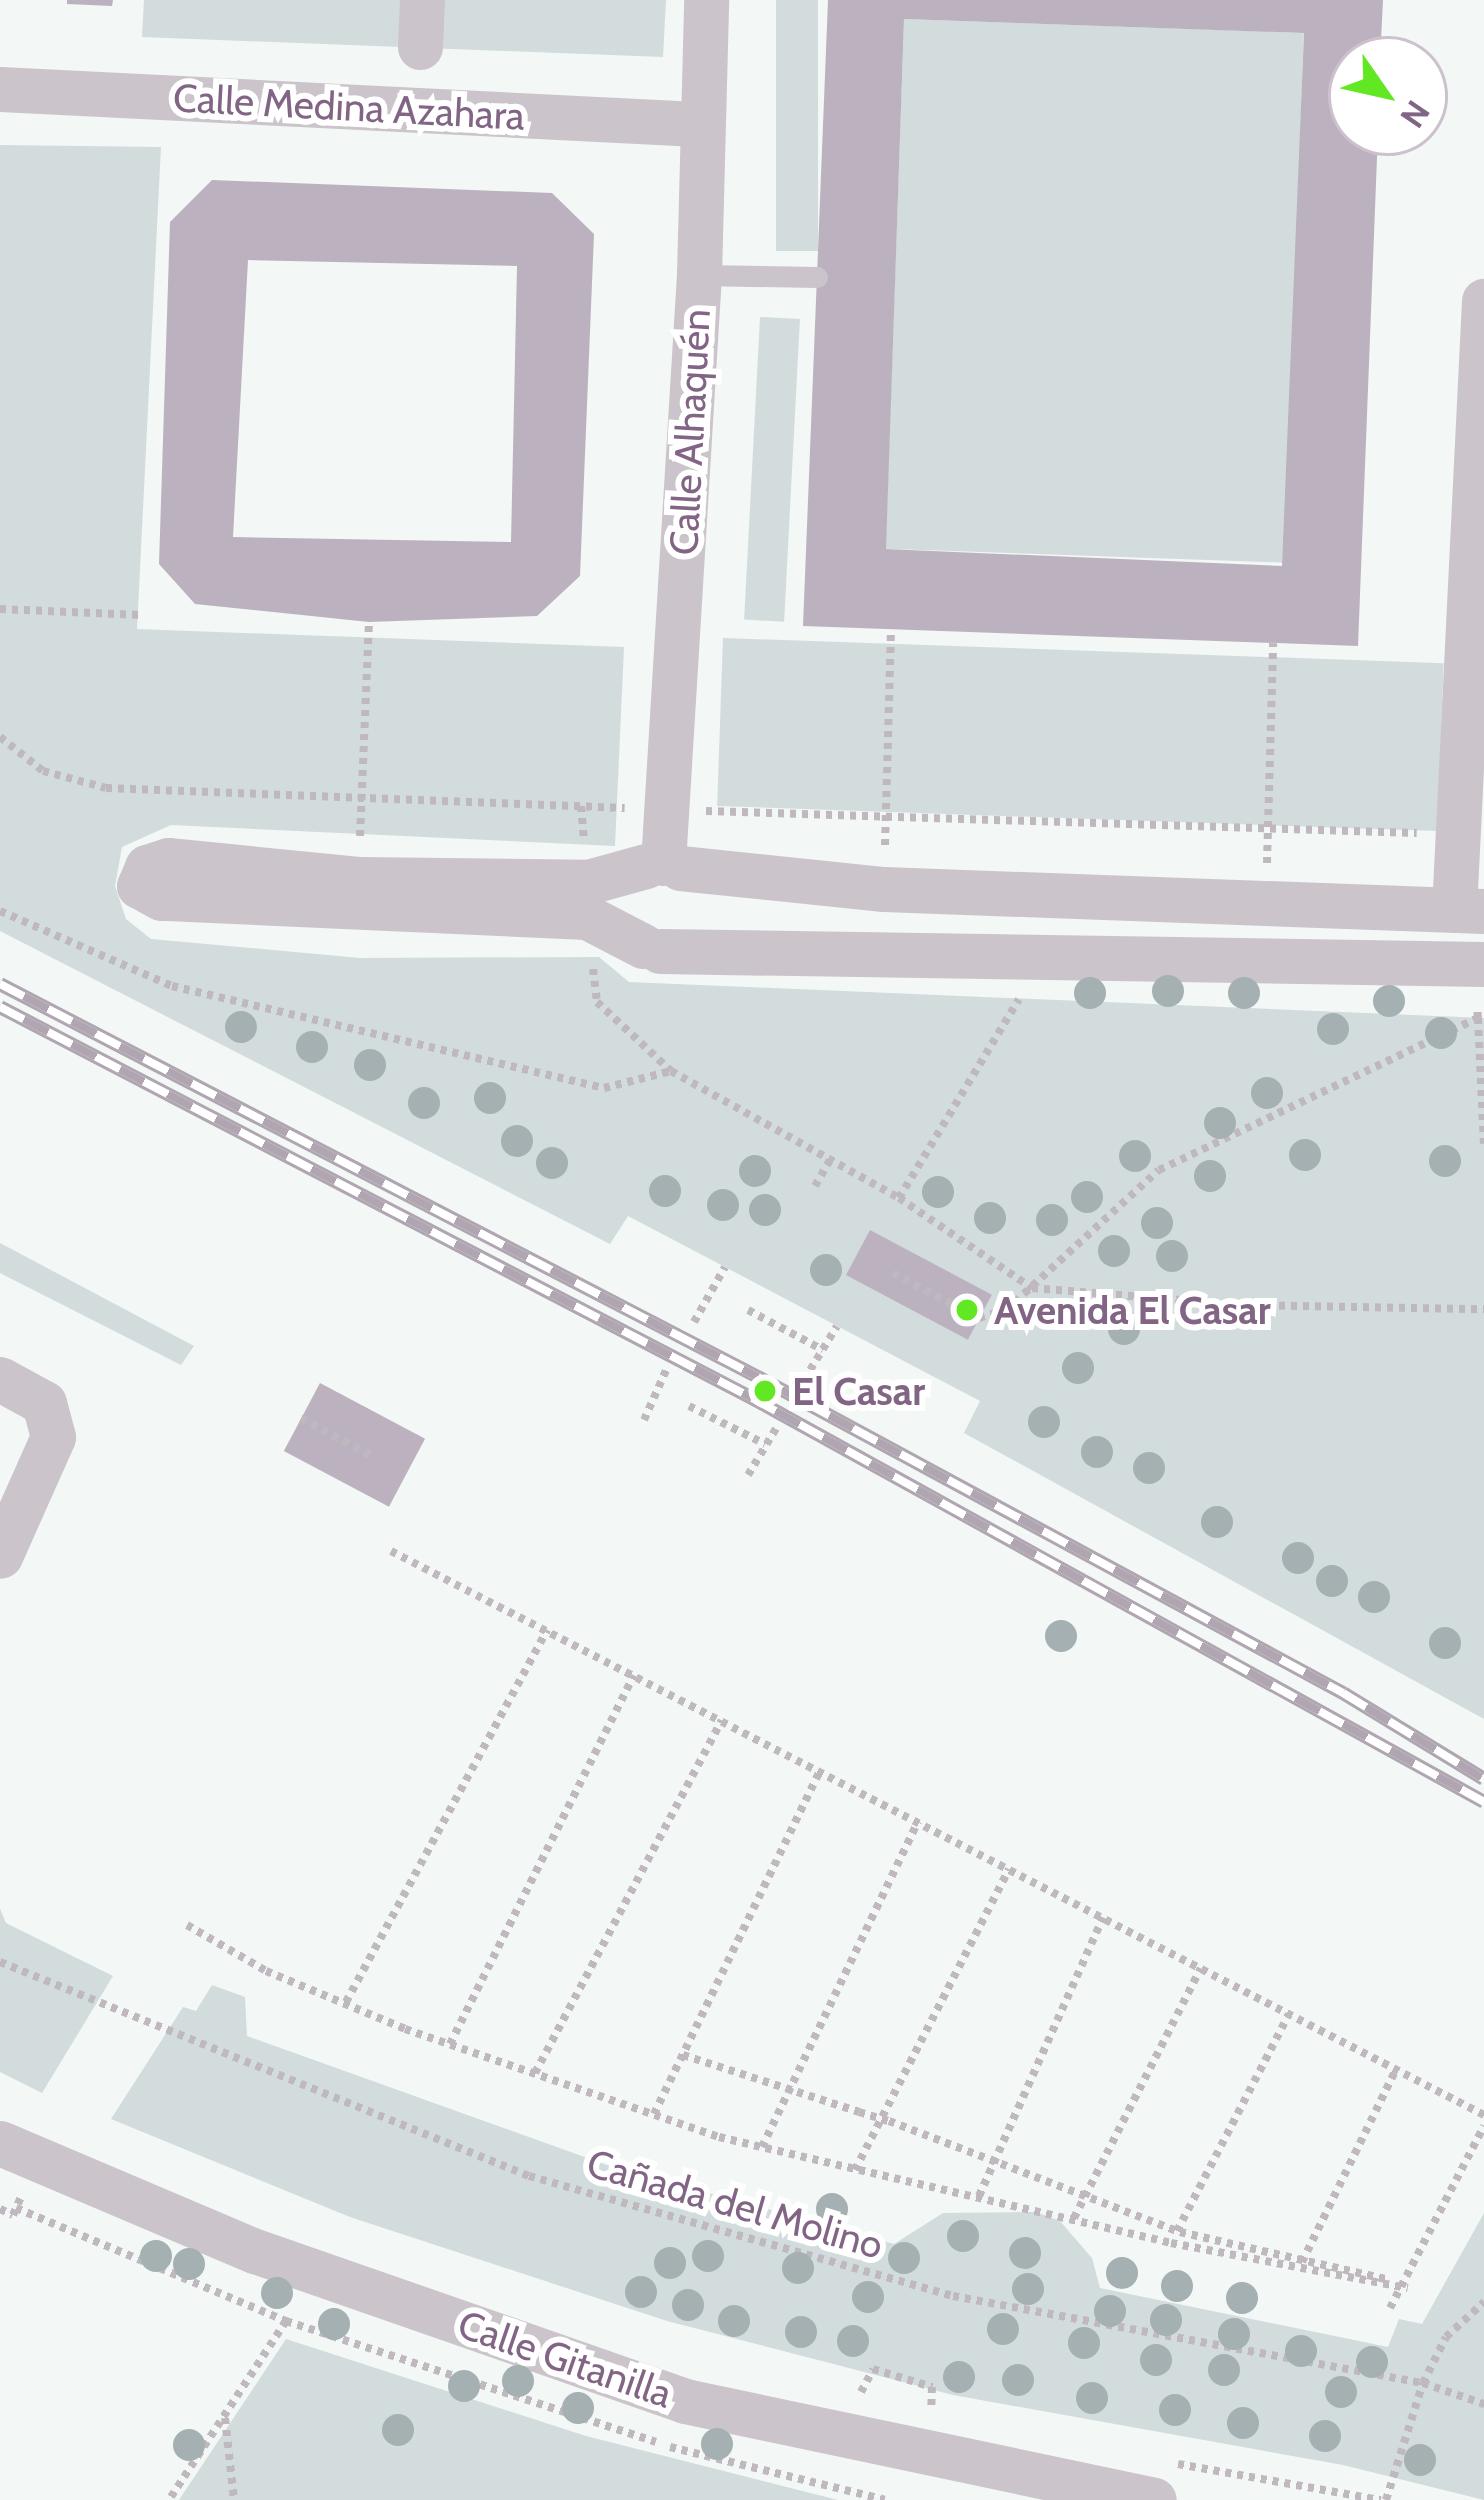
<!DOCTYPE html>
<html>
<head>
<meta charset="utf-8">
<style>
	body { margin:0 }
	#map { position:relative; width:1484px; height:2500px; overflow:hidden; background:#f3f7f5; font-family:Cabin,sans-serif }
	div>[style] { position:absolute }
	.green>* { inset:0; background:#d2dcdc; transform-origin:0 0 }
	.building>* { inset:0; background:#bcb1be; transform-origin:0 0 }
	.path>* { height:8px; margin-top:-4px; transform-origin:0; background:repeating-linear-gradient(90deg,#bfb9bf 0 6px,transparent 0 12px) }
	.lane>* { height:21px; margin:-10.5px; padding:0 10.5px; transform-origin:10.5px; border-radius:10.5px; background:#cbc4cb }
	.street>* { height:45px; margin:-22.5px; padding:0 22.5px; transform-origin:22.5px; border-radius:22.5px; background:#cbc4cb }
	.rail>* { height:14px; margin-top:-7px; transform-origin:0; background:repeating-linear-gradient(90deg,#fff 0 27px,#b0a6b1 0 54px); box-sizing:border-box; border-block:3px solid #b0a6b1 }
	.path-bridge>* { height:8px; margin-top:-4px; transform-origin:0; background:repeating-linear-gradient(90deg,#bfb9bf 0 6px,transparent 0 12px) }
	.trees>* { width:32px; height:32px; margin:-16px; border-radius:50%; background:#a4b0b2 }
	.dots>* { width:33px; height:33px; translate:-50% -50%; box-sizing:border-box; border:6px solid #fff; border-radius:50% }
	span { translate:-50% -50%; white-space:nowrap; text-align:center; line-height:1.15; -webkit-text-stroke:12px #fff; paint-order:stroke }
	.street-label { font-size:39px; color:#826585 }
	.poi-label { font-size:39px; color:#826585; font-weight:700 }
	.left { translate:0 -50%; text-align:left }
	.north { position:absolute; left:1328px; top:36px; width:120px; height:120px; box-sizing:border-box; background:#fff; border:3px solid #cdc1ce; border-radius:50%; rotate:124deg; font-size:33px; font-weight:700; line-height:48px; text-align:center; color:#826585 }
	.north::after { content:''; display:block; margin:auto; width:42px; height:54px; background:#62e723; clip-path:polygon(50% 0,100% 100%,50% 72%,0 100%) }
</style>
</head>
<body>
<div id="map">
	<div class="green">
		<div style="clip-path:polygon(144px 0,666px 0,663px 57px,142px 37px)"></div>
		<div style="left:776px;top:0;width:42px;height:251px"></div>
		<div style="left:904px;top:19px;width:400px;height:530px;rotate:2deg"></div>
		<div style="clip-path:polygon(0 145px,161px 147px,137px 629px,624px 647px,615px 846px,171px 825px,122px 847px,115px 886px,126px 919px,151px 939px,360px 958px,599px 957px,629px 982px,1484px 1018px,1484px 1719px,964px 1433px,980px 1401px,628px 1216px,610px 1244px,0 931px)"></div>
		<div style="left:760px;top:317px;width:40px;height:303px;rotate:3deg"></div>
		<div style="left:723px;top:638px;width:721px;height:168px;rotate:2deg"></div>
		<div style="clip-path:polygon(0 1243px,194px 1346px,181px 1365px,0 1273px)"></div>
		<div style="clip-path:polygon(0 1909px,6px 1923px,113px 1976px,42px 2093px,0 2072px)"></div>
		<div style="clip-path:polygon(212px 1985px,245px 1997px,247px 2036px,604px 2164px,894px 2244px,943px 2213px,1036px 2212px,1060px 2221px,1092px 2258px,1100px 2288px,1388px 2347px,1399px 2319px,1422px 2324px,1484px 2213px,1484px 2500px,1343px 2465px,953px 2395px,667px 2321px,350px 2217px,111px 2119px,183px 2007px,196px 2011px)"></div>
		<div style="clip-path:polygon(286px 2339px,586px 2436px,838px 2500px,179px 2500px)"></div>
	</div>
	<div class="building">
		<div style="clip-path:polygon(67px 0,113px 0,112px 6px,67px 4px)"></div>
		<div style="clip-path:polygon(evenodd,828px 0,1383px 0,1380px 60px,1352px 60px,1352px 132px,1378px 132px,1358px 646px,803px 626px,828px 0,904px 19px,1304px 33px,1282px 566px,886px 549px,904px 19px)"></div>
		<div style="clip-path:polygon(evenodd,212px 180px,552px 193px,594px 234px,580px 576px,537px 616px,369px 622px,195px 604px,159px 564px,170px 222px,212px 180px,248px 260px,517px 266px,511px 542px,233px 537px,248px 260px)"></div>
		<div style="left:870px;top:1230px;width:138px;height:51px;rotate:28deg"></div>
		<div style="left:320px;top:1383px;width:119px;height:77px;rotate:28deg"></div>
	</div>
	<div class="path">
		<div style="left:0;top:609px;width:140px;rotate:2.5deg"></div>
		<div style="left:0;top:737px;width:55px;rotate:38.3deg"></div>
		<div style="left:43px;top:771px;width:65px;rotate:15.1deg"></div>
		<div style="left:106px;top:788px;width:519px;rotate:2.21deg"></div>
		<div style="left:581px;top:806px;width:34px;rotate:85deg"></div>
		<div style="left:706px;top:811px;width:711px;rotate:1.77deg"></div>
		<div style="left:360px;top:836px;width:214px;rotate:-87.6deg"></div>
		<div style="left:885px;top:845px;width:214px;rotate:-88.4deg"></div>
		<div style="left:1267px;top:863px;width:220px;rotate:-88.4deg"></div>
		<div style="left:0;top:911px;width:188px;rotate:23.6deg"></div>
		<div style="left:172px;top:986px;width:444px;rotate:13.3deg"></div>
		<div style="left:604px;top:1088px;width:69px;rotate:-14.2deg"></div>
		<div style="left:593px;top:969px;width:33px;rotate:83deg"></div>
		<div style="left:597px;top:1002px;width:101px;rotate:43deg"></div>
		<div style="left:671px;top:1071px;width:261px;rotate:29.1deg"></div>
		<div style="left:899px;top:1198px;width:161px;rotate:34.1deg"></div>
		<div style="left:1032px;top:1288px;width:212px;rotate:4.6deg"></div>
		<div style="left:1243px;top:1305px;width:241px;rotate:1deg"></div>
		<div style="left:1478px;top:1018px;width:126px;rotate:87.3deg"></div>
		<div style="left:815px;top:1186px;width:30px;rotate:-60deg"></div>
		<div style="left:899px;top:1198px;width:232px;rotate:-58.9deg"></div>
		<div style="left:893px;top:1273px;width:97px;rotate:27.6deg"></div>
		<div style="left:979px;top:1318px;width:28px;rotate:-17deg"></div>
		<div style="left:1006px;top:1310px;width:207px;rotate:-42.5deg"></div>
		<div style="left:1159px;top:1170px;width:353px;rotate:-25.5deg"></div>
		<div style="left:1478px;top:1018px;width:11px;rotate:-95deg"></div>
		<div style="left:748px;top:1310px;width:85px;rotate:28.1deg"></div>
		<div style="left:694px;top:1322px;width:63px;rotate:-60.6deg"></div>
		<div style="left:804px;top:1380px;width:63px;rotate:-58.6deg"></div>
		<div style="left:689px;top:1406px;width:85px;rotate:26.6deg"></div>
		<div style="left:301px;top:1418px;width:78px;rotate:28.2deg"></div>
		<div style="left:644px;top:1420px;width:57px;rotate:-66.1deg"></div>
		<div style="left:748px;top:1475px;width:56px;rotate:-58.9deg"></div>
		<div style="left:391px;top:1551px;width:1230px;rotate:27.29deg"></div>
		<div style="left:187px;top:1925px;width:91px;rotate:30.2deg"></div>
		<div style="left:266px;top:1971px;width:151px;rotate:22.6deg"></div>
		<div style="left:405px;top:2029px;width:332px;rotate:19deg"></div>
		<div style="left:719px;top:2137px;width:464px;rotate:13.2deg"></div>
		<div style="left:1171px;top:2243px;width:241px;rotate:10.8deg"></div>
		<div style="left:0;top:1962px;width:571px;rotate:22.03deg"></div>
		<div style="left:529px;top:2176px;width:441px;rotate:15.8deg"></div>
		<div style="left:953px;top:2296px;width:478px;rotate:10.5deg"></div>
		<div style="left:1423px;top:2383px;width:65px;rotate:19deg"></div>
		<div style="left:346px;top:2002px;width:423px;rotate:-61.6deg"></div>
		<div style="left:450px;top:2044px;width:412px;rotate:-63.5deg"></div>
		<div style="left:683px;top:2055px;width:185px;rotate:17.9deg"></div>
		<div style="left:535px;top:2073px;width:399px;rotate:-62.1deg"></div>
		<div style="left:654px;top:2114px;width:381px;rotate:-64.2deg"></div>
		<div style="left:889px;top:2121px;width:311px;rotate:20.9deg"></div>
		<div style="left:1180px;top:2232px;width:215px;rotate:12.9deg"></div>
		<div style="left:762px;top:2147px;width:361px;rotate:-64.4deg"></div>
		<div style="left:855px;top:2170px;width:338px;rotate:-62.9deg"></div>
		<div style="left:979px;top:2196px;width:305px;rotate:-66deg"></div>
		<div style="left:16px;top:2208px;width:293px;rotate:22.7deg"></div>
		<div style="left:286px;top:2321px;width:214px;rotate:123.2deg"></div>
		<div style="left:0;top:2209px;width:14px;rotate:25deg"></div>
		<div style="left:13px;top:2215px;width:20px;rotate:-66deg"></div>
		<div style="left:1074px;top:2218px;width:280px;rotate:-63.1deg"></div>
		<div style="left:1177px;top:2231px;width:244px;rotate:-62.7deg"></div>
		<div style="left:1302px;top:2262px;width:215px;rotate:-64deg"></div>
		<div style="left:1390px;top:2308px;width:205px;rotate:-62.7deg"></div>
		<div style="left:286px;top:2321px;width:389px;rotate:18.1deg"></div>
		<div style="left:861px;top:2392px;width:26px;rotate:-62deg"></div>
		<div style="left:873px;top:2369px;width:62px;rotate:17deg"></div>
		<div style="left:932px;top:2387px;width:23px;rotate:92deg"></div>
		<div style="left:225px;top:2418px;width:82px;rotate:83.7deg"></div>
		<div style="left:670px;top:2447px;width:221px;rotate:13.8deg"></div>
		<div style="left:1178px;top:2464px;width:206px;rotate:10.1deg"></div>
		<div style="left:1386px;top:2500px;width:123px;rotate:-72.5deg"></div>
		<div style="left:1423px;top:2383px;width:51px;rotate:-63.4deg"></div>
		<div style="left:1446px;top:2337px;width:52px;rotate:-42.6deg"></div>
	</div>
	<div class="lane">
		<div style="left:699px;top:275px;width:118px;rotate:1deg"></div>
	</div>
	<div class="street">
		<div style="left:420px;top:47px;width:47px;rotate:-87.6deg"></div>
		<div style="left:0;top:89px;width:698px;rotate:2.87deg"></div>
		<div style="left:663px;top:863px;width:589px;rotate:-86.5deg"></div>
		<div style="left:699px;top:275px;width:275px;rotate:-88.5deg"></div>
		<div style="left:680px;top:868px;width:205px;rotate:5.9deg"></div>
		<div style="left:884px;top:889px;width:600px;rotate:2.1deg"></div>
		<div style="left:1454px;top:910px;width:610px;rotate:-87.18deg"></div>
		<div style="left:643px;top:946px;width:63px;rotate:-152.6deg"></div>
		<div style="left:587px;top:917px;width:426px;rotate:-177.4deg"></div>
		<div style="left:161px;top:898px;width:25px;rotate:-151deg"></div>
		<div style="left:139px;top:886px;width:21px;rotate:-67deg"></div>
		<div style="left:147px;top:867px;width:22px;rotate:-18deg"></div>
		<div style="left:168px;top:860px;width:191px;rotate:5.7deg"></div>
		<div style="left:358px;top:879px;width:230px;rotate:0.7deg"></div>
		<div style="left:588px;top:882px;width:60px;rotate:-15.4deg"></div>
		<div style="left:660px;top:951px;width:824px;rotate:0.9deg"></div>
		<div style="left:0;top:1379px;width:50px;rotate:28.6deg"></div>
		<div style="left:44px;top:1403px;width:35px;rotate:75deg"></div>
		<div style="left:53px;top:1437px;width:130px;rotate:114deg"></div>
		<div style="left:0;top:2143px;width:277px;rotate:23deg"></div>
		<div style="left:255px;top:2251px;width:455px;rotate:19.2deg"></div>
		<div style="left:685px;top:2401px;width:479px;rotate:11.9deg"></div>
	</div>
	<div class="rail">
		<div style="left:0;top:984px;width:854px;rotate:27.41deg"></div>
		<div style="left:758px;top:1377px;width:665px;rotate:28.38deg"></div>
		<div style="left:1343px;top:1693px;width:165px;rotate:31.4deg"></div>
		<div style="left:0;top:1007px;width:848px;rotate:27.47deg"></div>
		<div style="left:752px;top:1398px;width:836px;rotate:28.89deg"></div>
	</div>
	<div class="path-bridge">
		<div style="left:859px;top:2112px;width:31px;rotate:17deg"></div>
	</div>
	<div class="trees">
		<div style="left:1168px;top:991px"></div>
		<div style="left:1090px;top:993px"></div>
		<div style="left:1244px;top:993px"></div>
		<div style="left:1389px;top:1001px"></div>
		<div style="left:241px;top:1027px"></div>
		<div style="left:1333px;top:1029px"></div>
		<div style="left:1441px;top:1033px"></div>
		<div style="left:312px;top:1047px"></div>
		<div style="left:370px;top:1065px"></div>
		<div style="left:1267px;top:1093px"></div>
		<div style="left:490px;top:1098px"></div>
		<div style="left:424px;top:1103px"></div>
		<div style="left:1220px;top:1123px"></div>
		<div style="left:517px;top:1141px"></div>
		<div style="left:1305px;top:1155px"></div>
		<div style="left:1135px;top:1156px"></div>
		<div style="left:1445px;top:1161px"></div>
		<div style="left:552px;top:1163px"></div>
		<div style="left:755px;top:1171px"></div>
		<div style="left:1210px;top:1176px"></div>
		<div style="left:665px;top:1191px"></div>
		<div style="left:938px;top:1192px"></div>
		<div style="left:1087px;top:1197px"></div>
		<div style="left:723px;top:1205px"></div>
		<div style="left:765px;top:1210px"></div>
		<div style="left:990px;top:1218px"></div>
		<div style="left:1052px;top:1220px"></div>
		<div style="left:1157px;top:1223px"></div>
		<div style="left:1114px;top:1251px"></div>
		<div style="left:1172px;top:1256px"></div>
		<div style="left:826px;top:1270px"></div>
		<div style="left:1124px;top:1329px"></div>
		<div style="left:1078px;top:1368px"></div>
		<div style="left:1044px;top:1422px"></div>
		<div style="left:1097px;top:1452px"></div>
		<div style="left:1149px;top:1468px"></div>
		<div style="left:1217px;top:1522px"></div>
		<div style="left:1298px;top:1558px"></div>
		<div style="left:1332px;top:1581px"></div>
		<div style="left:1374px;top:1597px"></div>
		<div style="left:1061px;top:1636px"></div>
		<div style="left:1445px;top:1643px"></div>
		<div style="left:832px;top:2209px"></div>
		<div style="left:963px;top:2236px"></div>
		<div style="left:1025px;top:2253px"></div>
		<div style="left:156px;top:2256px"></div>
		<div style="left:708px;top:2256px"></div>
		<div style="left:904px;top:2258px"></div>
		<div style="left:670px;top:2263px"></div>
		<div style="left:189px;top:2264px"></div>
		<div style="left:798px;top:2268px"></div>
		<div style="left:1122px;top:2273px"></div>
		<div style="left:1177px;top:2286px"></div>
		<div style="left:1028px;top:2289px"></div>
		<div style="left:641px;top:2292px"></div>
		<div style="left:277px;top:2293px"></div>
		<div style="left:868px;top:2297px"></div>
		<div style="left:1242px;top:2298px"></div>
		<div style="left:688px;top:2305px"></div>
		<div style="left:1110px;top:2311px"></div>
		<div style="left:1166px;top:2320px"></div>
		<div style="left:734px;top:2321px"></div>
		<div style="left:334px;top:2324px"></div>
		<div style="left:1003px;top:2329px"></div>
		<div style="left:801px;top:2332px"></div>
		<div style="left:1234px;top:2334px"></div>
		<div style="left:853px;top:2341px"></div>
		<div style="left:1084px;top:2343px"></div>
		<div style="left:1301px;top:2351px"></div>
		<div style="left:1156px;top:2360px"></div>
		<div style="left:1372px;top:2362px"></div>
		<div style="left:1224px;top:2370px"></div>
		<div style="left:959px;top:2377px"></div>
		<div style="left:1018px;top:2380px"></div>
		<div style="left:518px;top:2381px"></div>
		<div style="left:464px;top:2386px"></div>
		<div style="left:1341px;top:2392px"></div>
		<div style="left:1092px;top:2398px"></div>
		<div style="left:578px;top:2408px"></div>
		<div style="left:1175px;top:2410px"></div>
		<div style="left:1243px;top:2423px"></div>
		<div style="left:398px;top:2430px"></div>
		<div style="left:1325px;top:2436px"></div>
		<div style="left:717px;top:2444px"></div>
		<div style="left:189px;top:2445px"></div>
		<div style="left:1420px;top:2460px"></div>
	</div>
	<div class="dots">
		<div style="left:967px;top:1310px;background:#62e723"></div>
		<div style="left:765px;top:1391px;background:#62e723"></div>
	</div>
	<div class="street-label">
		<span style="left:349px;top:107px;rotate:3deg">Calle Medina Azahara</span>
		<span style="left:690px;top:432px;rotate:-87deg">Calle Alhaquén</span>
		<span style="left:735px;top:2204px;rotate:16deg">Cañada del Molino</span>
		<span style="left:565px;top:2359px;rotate:19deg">Calle Gitanilla</span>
	</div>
	<div class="poi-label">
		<span class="left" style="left:994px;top:1310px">Avenida El Casar</span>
		<span class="left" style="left:792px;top:1391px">El Casar</span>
	</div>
	<div class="north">N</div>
</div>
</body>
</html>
